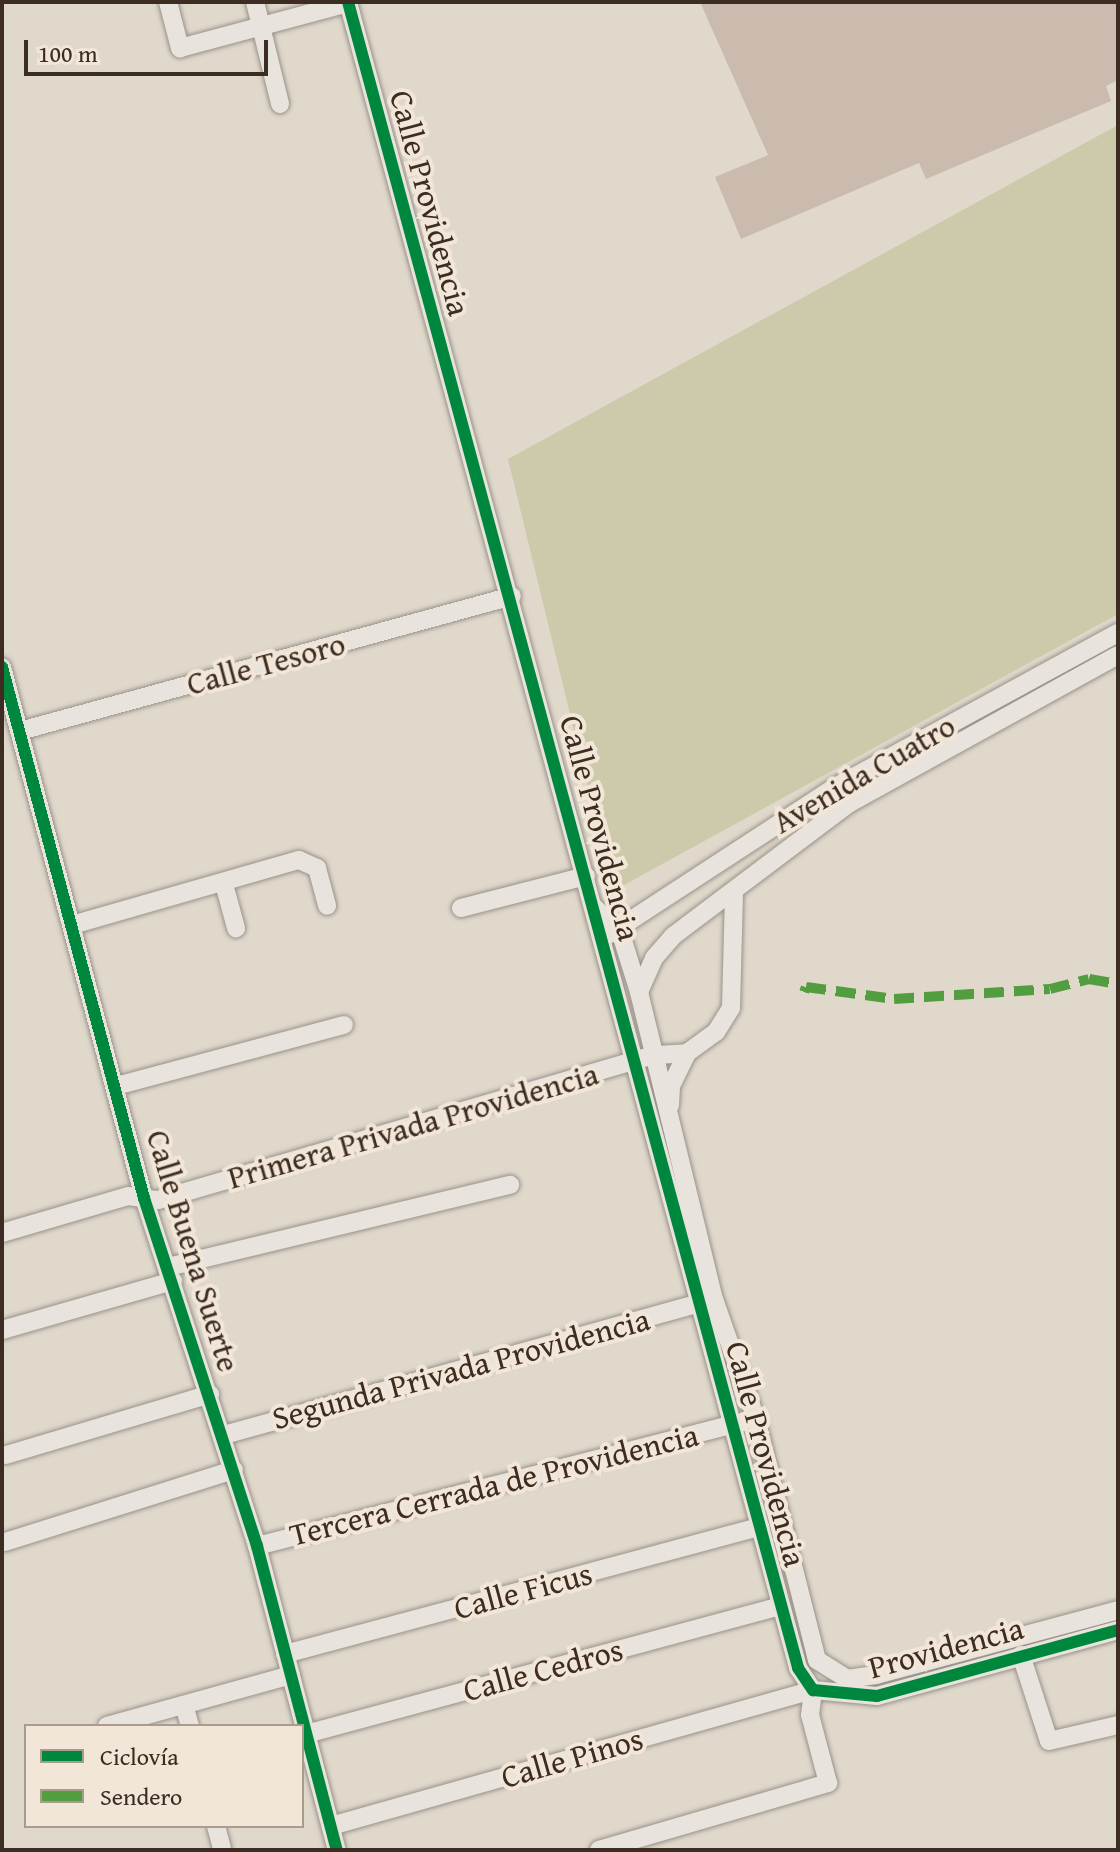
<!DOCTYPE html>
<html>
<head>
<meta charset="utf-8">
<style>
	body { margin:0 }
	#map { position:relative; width:1120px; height:1852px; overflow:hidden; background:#e0d8cb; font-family:"Gentium Book Plus",serif }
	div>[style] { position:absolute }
	.green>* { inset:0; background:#cccaaa }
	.building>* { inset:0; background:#cbbbae }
	.roads { filter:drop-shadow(0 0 2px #989289) drop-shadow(0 0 2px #989289) }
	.street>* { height:18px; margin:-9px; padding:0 9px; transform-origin:9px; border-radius:9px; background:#e8e3dc }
	.quiet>* { height:10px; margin-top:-5px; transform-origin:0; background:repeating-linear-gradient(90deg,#529d3f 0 20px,transparent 0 30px) }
	.cycleway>* { height:12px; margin:-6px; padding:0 6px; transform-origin:6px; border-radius:6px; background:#00873e }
	span { translate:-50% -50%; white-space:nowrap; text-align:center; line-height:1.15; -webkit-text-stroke:8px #f1e6d7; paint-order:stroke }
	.street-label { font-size:32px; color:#3c2c21 }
	.frame { position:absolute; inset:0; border:4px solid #3c2c21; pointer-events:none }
	.legend { position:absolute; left:24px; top:1724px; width:280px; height:104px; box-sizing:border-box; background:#f1e6d7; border:2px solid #a99c8e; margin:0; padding:10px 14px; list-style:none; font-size:24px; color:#3c2c21 }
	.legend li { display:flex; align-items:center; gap:16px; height:40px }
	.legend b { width:40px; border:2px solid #a99c8e }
	.scale { position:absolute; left:24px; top:40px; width:244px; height:36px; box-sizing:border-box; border:4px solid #3c2c21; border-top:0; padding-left:10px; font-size:24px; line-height:28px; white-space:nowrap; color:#3c2c21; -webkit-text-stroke:6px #f1e6d7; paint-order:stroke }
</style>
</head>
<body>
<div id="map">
	<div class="green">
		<div style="clip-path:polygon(1118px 125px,1118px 614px,613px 891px,508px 459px)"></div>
	</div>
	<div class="building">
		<div style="clip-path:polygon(700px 2px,1118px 2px,1118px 80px,1106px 86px,1111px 101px,926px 179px,919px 163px,741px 239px,715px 177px,768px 155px)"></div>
	</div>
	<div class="roads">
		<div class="street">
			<div style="left:168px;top:2px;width:48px;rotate:75.4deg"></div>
			<div style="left:180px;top:48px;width:174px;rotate:-15deg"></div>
			<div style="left:255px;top:2px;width:105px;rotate:76.2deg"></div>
			<div style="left:348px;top:2px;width:1726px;rotate:74.88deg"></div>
			<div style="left:798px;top:1668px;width:27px;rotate:56deg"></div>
			<div style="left:813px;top:1690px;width:64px;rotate:5.4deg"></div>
			<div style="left:877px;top:1696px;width:250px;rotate:-15.3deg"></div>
			<div style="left:2px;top:667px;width:550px;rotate:75.03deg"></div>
			<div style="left:144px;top:1198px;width:366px;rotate:72deg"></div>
			<div style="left:257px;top:1546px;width:314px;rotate:75.3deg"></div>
			<div style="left:20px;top:731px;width:510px;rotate:-15.34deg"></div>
			<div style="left:224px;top:884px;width:46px;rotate:74.7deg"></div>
			<div style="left:594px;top:907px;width:35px;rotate:43deg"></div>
			<div style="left:620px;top:931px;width:64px;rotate:72.7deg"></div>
			<div style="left:639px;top:992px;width:316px;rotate:76.3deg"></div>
			<div style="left:714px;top:1299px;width:127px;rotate:70.7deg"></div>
			<div style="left:756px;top:1419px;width:249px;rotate:75.8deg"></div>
			<div style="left:817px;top:1660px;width:36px;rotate:32deg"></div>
			<div style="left:847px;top:1679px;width:29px;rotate:-8deg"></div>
			<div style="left:876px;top:1675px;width:251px;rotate:-15deg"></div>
			<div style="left:461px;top:908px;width:129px;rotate:-14.4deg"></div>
			<div style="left:72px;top:925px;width:236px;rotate:-16deg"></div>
			<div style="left:299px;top:860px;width:20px;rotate:24deg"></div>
			<div style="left:317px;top:868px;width:39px;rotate:75deg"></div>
			<div style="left:608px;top:935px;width:273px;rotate:-33.1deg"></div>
			<div style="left:837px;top:786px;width:320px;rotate:-28.6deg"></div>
			<div style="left:639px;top:992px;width:37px;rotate:-66deg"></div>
			<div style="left:654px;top:958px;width:29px;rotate:-49deg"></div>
			<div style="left:673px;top:936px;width:219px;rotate:-37deg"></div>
			<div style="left:848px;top:804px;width:308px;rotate:-28.9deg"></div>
			<div style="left:116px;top:1086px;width:236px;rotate:-15deg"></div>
			<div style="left:670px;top:1105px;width:19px;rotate:-87deg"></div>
			<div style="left:671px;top:1086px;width:37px;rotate:-64deg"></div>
			<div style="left:687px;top:1053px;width:36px;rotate:-36deg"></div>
			<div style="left:716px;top:1032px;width:28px;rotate:-58deg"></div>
			<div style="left:731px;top:1008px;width:116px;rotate:-88.5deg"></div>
			<div style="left:2px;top:1233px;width:131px;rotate:-16.4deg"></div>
			<div style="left:128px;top:1196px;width:30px;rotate:8deg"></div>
			<div style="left:158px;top:1200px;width:517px;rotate:-16.3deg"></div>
			<div style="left:654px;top:1055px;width:33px;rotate:-3deg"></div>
			<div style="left:168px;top:1267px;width:352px;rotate:-13.5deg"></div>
			<div style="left:2px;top:1330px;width:178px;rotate:-16deg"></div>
			<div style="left:224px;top:1435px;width:491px;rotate:-15.5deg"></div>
			<div style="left:6px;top:1455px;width:213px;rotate:-16.6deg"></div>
			<div style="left:5px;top:1542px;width:240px;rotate:-17.5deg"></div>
			<div style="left:257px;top:1546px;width:501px;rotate:-14.34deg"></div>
			<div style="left:285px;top:1654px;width:492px;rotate:-15deg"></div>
			<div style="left:1021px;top:1655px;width:90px;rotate:72deg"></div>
			<div style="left:1049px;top:1741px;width:71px;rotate:-13.1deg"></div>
			<div style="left:184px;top:1705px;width:22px;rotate:74deg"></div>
			<div style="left:107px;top:1726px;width:191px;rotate:-15.5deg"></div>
			<div style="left:306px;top:1734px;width:491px;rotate:-15.1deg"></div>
			<div style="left:216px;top:1826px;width:23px;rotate:75deg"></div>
			<div style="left:331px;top:1826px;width:501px;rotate:-15.76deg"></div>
			<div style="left:599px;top:1850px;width:239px;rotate:-16.3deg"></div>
			<div style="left:828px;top:1783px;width:70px;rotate:-104.8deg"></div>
			<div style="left:810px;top:1715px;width:25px;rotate:-83deg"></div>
		</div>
	</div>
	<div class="quiet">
		<div style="left:804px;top:992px;width:5px;rotate:-68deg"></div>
		<div style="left:806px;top:987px;width:89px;rotate:7.8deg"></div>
		<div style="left:894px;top:999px;width:156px;rotate:-3.7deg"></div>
		<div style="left:1050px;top:989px;width:40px;rotate:-14.4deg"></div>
		<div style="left:1089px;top:979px;width:29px;rotate:10deg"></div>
	</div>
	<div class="cycleway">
		<div style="left:348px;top:2px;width:1726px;rotate:74.88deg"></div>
		<div style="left:798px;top:1668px;width:27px;rotate:56deg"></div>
		<div style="left:813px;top:1690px;width:64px;rotate:5.4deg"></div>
		<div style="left:877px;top:1696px;width:250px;rotate:-15.3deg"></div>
		<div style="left:2px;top:667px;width:550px;rotate:75.03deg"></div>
		<div style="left:144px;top:1198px;width:366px;rotate:72deg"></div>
		<div style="left:257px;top:1546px;width:314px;rotate:75.3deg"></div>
	</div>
	<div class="street-label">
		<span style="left:430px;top:203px;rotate:75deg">Calle Providencia</span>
		<span style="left:266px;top:664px;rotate:-15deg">Calle Tesoro</span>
		<span style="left:864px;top:774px;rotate:-30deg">Avenida Cuatro</span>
		<span style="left:600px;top:828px;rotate:75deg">Calle Providencia</span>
		<span style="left:413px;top:1126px;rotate:-16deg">Primera Privada Providencia</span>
		<span style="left:193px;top:1251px;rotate:73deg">Calle Buena Suerte</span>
		<span style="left:461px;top:1369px;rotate:-15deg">Segunda Privada Providencia</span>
		<span style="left:766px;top:1454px;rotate:75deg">Calle Providencia</span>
		<span style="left:494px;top:1485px;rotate:-14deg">Tercera Cerrada de Providencia</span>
		<span style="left:523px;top:1591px;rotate:-15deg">Calle Ficus</span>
		<span style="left:946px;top:1648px;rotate:-15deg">Providencia</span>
		<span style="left:543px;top:1670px;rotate:-15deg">Calle Cedros</span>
		<span style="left:572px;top:1758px;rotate:-16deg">Calle Pinos</span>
	</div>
	<div class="frame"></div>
	<ul class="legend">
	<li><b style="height:10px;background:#00873e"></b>Ciclovía</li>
	<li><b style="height:10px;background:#529d3f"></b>Sendero</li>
	</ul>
	<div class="scale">100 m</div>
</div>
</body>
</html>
